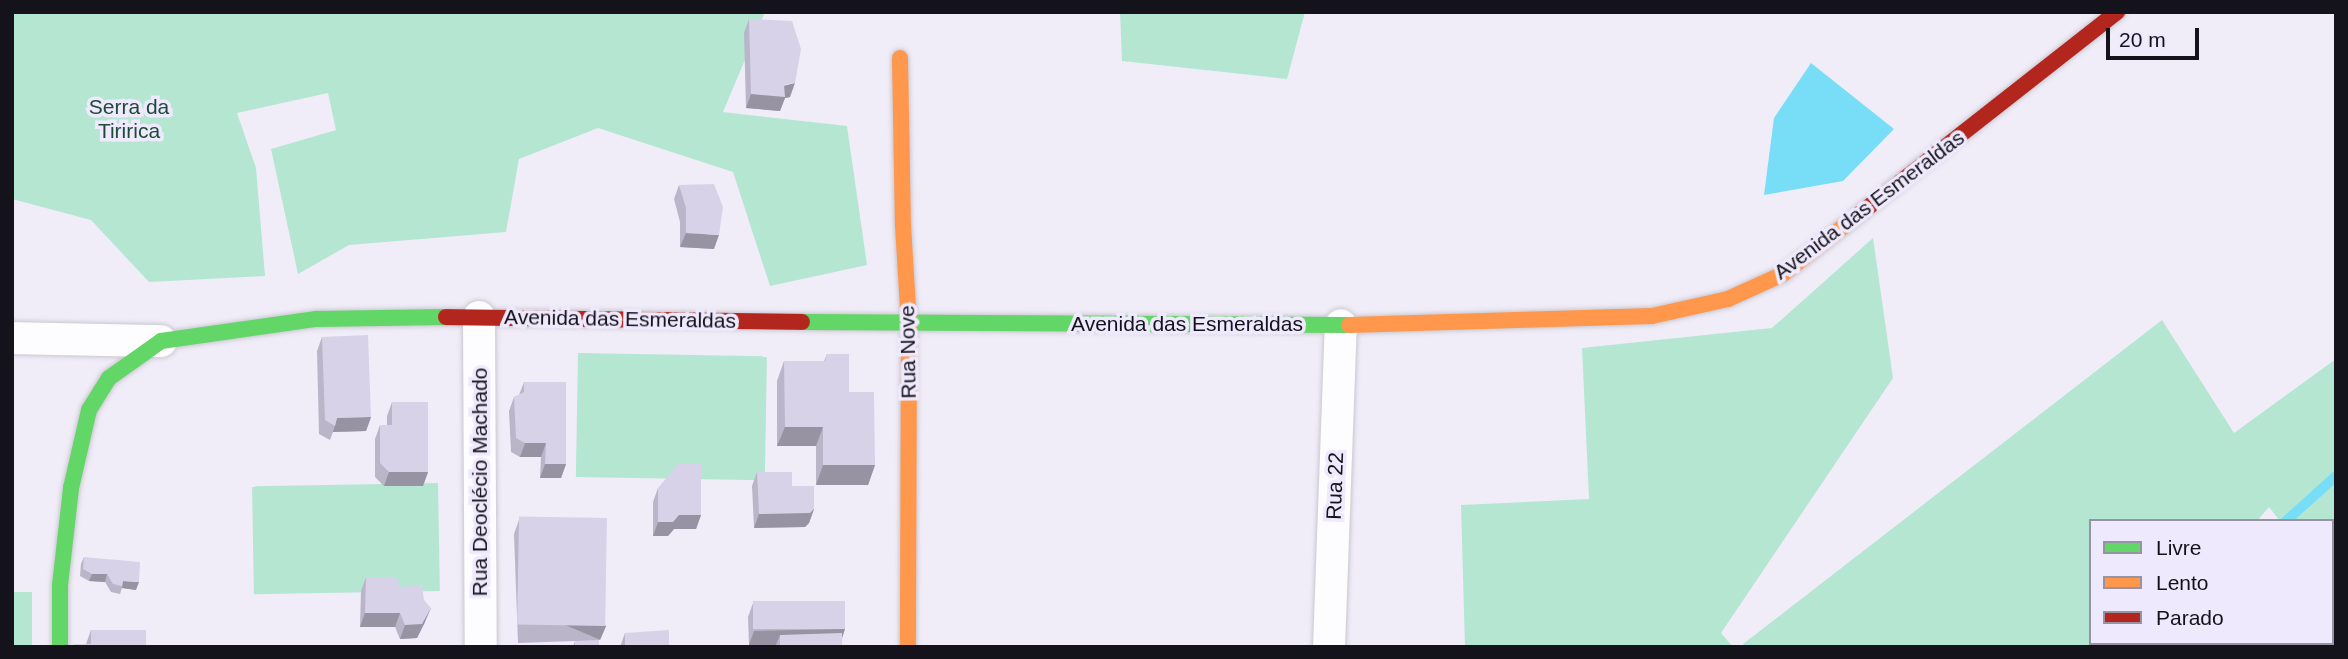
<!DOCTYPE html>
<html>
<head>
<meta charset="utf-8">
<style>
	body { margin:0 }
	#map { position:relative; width:2348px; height:659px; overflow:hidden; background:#f0edf8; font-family:Arial,sans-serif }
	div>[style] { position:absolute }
	.green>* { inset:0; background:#b5e6d2; transform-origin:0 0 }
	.water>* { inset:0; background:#78ddf7 }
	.stream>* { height:10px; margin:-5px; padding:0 5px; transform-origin:5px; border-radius:5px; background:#78ddf7 }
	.roads { filter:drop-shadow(0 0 2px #cac8d1) drop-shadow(0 0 2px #cac8d1) }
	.street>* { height:32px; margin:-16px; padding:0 16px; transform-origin:16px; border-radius:16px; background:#fdfcfe }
	.fast>* { height:16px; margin:-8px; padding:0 8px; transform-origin:8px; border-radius:8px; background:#63d668 }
	.slow>* { height:16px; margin:-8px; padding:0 8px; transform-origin:8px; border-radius:8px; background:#ff974d }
	.jam>* { height:16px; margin:-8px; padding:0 8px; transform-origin:8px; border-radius:8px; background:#b3261e }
	.wall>* { inset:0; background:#bab5c8 }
	.shaded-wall>* { inset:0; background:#9793a2; transform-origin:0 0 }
	.building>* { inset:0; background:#d8d2e8; transform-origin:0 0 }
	span { translate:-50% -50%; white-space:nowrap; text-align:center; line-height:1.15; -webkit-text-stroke:7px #eee9fc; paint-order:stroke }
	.park-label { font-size:21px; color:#1d4b36 }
	.street-label { font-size:21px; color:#14121a }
	.frame { position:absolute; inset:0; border:14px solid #14121a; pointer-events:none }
	.legend { position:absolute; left:2089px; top:519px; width:245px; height:126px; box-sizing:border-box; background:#eee9fc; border:2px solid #9793a2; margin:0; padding:9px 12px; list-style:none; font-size:21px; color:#14121a }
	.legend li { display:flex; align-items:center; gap:14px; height:35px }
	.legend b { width:35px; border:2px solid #9793a2 }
	.scale { position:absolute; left:2106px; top:28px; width:93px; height:32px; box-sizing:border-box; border:4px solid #14121a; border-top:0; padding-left:9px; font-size:21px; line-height:24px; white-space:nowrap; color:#14121a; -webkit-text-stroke:5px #eee9fc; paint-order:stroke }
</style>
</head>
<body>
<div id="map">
	<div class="green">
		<div style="clip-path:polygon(12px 12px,765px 12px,723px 112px,847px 126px,867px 265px,770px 286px,733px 172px,598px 128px,519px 159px,506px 232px,349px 245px,298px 274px,271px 149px,336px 130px,328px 93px,237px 113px,256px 168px,265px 276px,149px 282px,91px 220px,12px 199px)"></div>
		<div style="clip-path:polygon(1120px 12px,1305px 12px,1287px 79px,1122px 61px)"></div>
		<div style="clip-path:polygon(1873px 238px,1893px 378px,1721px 633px,1733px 647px,1465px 647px,1461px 505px,1589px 499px,1582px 348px,1772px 328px)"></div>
		<div style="clip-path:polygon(2162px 320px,2234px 433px,2336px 359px,2336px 589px,2332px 585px,2332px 521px,2280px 521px,2269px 507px,2257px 521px,2091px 521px,2091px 643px,2147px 643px,2144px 647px,1745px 647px,1743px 644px)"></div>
		<div style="left:578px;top:353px;width:189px;height:124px;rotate:1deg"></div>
		<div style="left:438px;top:483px;width:108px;height:186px;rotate:89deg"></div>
		<div style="left:12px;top:592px;width:20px;height:55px"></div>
	</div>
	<div class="water">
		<div style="clip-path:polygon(1811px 63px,1894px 129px,1843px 181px,1764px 195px,1774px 118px)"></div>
	</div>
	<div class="stream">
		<div style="left:2286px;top:521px;width:67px;rotate:-42deg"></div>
		<div style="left:2186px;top:647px;width:5px;rotate:-53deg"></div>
	</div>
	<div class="roads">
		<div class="street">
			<div style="left:479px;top:317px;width:330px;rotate:89.7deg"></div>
			<div style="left:12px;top:338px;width:149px;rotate:1.2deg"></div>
			<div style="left:1329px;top:647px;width:322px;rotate:-87.9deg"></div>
		</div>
		<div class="fast">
			<div style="left:802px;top:322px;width:547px;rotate:0.31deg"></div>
			<div style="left:60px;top:647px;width:62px;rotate:-90deg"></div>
			<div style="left:60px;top:585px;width:98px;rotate:-83.5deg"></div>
			<div style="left:71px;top:488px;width:80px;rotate:-77deg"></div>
			<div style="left:89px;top:410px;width:38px;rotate:-58deg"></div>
			<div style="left:109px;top:378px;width:64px;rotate:-35.4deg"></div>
			<div style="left:161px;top:341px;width:157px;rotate:-8.1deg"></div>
			<div style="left:316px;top:319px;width:130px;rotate:-0.9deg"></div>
		</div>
		<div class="slow">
			<div style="left:900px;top:58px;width:168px;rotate:89deg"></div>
			<div style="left:903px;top:226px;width:98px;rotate:86.5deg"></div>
			<div style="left:909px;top:324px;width:323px;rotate:90.2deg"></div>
			<div style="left:1349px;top:325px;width:303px;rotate:-1.7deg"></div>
			<div style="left:1652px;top:316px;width:78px;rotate:-12.6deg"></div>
			<div style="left:1728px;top:299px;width:60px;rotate:-24.4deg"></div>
			<div style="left:1783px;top:274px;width:83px;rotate:-38.1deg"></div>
		</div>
		<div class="jam">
			<div style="left:1848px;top:223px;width:342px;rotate:-38.1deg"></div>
			<div style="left:446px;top:317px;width:356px;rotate:0.8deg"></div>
		</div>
	</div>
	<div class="wall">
		<div style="clip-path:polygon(749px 19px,790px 97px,785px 98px,780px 111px,746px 108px,744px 33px)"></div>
		<div style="clip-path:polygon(679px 185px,714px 249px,680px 247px,680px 222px,674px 199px)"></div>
		<div style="clip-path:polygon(322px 337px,371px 417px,366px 431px,333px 432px,330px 440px,319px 434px,317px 351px)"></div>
		<div style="clip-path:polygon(827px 354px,849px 392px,875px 465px,868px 485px,816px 485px,816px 446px,777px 446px,777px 381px,784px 361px,824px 361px)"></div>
		<div style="clip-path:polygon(524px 382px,566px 464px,561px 478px,540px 478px,541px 457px,520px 457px,511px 452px,509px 411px,514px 397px,519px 395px)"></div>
		<div style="clip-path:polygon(392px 402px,428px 472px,423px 486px,384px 486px,375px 477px,375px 439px,380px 425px,387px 425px,387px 416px)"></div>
		<div style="clip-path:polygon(757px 472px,792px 486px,814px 509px,809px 523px,805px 527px,754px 528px,752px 486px)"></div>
		<div style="clip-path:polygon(658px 488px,701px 515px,696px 529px,674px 529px,668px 536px,653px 536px,653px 502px)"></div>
		<div style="clip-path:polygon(519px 520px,606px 626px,600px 640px,599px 640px,599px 647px,573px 647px,575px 641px,518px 643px,514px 534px)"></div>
		<div style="clip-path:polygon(84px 557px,136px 590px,122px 588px,120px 594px,111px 592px,105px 582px,89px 581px,80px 576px,81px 564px)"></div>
		<div style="clip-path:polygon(366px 577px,401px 587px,425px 622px,417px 638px,400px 639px,395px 627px,360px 627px,361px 591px)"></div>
		<div style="clip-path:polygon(753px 603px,845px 629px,842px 639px,780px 647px,775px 647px,776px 645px,749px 645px,748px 617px)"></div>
		<div style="clip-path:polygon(91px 630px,146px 647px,73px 647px,74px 644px,86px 644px)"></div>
		<div style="clip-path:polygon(625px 633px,669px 647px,620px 647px)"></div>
	</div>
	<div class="shaded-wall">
		<div style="clip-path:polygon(795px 83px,790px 97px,785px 98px,780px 111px,746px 108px,751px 94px)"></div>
		<div style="clip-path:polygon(686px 233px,719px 235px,714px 249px,680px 247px)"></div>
		<div style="clip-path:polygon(371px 417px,366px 431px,333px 432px,337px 418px)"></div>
		<div style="clip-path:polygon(785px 427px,823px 427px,816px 446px,777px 446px)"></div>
		<div style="clip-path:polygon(525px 443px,546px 443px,541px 457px,520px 457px)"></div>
		<div style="clip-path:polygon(545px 464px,566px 464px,561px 478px,540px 478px)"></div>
		<div style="clip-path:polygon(823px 465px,875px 465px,868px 485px,816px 485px)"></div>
		<div style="clip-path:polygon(389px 472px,428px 472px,423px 486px,384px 486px)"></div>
		<div style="clip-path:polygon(814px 509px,809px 523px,805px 527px,754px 528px,759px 514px)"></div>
		<div style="clip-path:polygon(679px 515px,701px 515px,696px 529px,674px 529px,668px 536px,653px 536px,658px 522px)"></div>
		<div style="clip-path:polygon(92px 574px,107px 574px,105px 582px,89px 581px)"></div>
		<div style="clip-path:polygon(123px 581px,139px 582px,136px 590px,122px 588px)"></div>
		<div style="clip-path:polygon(431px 608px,425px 622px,417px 638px,400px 639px,405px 625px)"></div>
		<div style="clip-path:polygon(365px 613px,400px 613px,395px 627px,360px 627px)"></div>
		<div style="left:606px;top:626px;width:15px;height:83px;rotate:113deg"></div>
		<div style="clip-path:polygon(845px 629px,840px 643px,780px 635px,776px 645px,749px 645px,754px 631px)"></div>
	</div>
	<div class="building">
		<div style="clip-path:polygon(749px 19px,792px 21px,801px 49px,795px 83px,784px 85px,785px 97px,751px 94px)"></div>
		<div style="clip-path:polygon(714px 184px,723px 207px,719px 235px,686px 233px,686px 208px,679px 185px)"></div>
		<div style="clip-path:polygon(368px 335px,371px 417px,337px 418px,335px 426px,325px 420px,322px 337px)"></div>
		<div style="clip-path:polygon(827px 354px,849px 354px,849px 392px,874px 392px,875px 465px,823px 465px,823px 427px,785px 427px,784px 361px,825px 361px)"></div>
		<div style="clip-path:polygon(524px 382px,566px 382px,566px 464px,545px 464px,546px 443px,525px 443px,516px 438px,514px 397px,524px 392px)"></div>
		<div style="clip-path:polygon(392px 402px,428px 402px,428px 472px,389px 472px,380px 463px,380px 425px,392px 425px)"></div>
		<div style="clip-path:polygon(678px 464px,701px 464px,701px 515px,679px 515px,673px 522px,658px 522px,658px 488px)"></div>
		<div style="clip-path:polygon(757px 472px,792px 472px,792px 486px,814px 486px,814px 509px,810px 513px,759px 514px)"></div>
		<div style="left:607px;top:518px;width:108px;height:88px;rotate:91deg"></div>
		<div style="clip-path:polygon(84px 557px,140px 562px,139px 582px,123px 581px,122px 586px,113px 584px,107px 574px,92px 574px,83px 569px)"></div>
		<div style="clip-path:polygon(366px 577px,396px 577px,401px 587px,422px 585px,424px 600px,431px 608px,422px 624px,405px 625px,400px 613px,365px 613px)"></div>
		<div style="left:845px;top:601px;width:28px;height:92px;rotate:90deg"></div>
		<div style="clip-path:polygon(91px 630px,146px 630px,146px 647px,74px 647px,74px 644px,91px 644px)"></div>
		<div style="clip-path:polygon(669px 630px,669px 647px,625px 647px,625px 633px)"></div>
		<div style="clip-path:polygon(842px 633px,842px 647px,780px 647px,780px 635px)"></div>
		<div style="clip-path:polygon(599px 640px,599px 647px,575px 647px,575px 641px)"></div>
	</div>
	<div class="park-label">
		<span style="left:129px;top:119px">Serra da<br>Tiririca</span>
	</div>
	<div class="street-label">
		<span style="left:1869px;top:205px;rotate:-37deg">Avenida das Esmeraldas</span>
		<span style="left:620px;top:319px;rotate:1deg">Avenida das Esmeraldas</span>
		<span style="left:1187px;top:324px">Avenida das Esmeraldas</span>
		<span style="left:908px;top:352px;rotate:-91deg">Rua Nove</span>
		<span style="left:480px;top:482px;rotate:-90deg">Rua Deoclécio Machado</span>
		<span style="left:1335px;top:486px;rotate:-88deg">Rua 22</span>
	</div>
	<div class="frame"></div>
	<ul class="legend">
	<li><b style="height:9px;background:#63d668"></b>Livre</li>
	<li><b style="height:9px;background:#ff974d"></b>Lento</li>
	<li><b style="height:9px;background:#b3261e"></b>Parado</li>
	</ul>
	<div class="scale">20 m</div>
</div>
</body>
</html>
